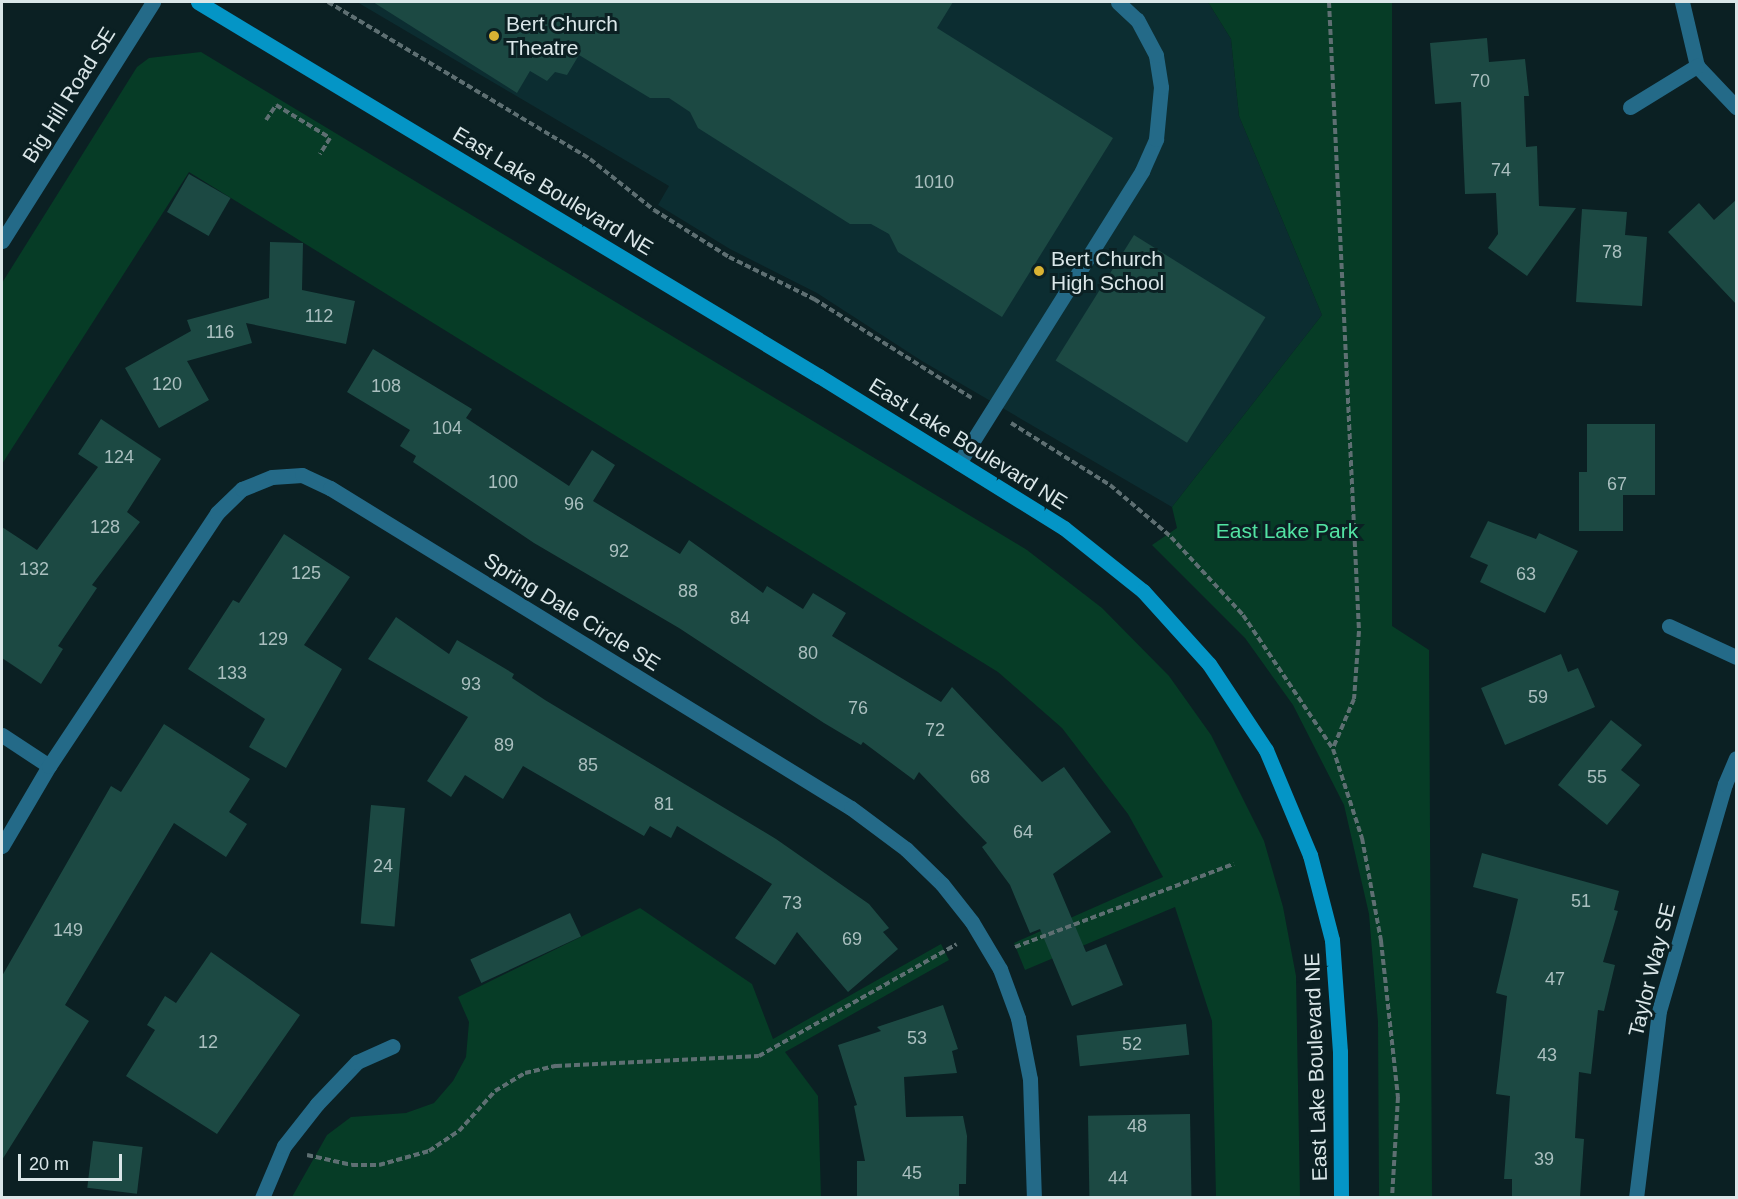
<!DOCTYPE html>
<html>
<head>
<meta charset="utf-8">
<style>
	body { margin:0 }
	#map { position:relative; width:1738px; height:1199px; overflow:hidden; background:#0b2023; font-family:Helvetica,sans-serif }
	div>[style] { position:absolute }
	.built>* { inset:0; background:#0c2d31 }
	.green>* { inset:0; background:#063c26 }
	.building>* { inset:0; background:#1c4943; transform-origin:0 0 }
	.path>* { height:4px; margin-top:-2px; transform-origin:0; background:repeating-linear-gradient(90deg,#5e6f72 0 6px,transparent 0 9px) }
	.service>* { height:15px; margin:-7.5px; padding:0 7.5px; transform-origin:7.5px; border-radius:7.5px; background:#246a88 }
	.minor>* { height:15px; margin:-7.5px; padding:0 7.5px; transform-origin:7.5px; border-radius:7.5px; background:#246a88 }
	.secondary>* { height:15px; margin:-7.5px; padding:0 7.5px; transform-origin:7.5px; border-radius:7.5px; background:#0495c6 }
	.dots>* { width:16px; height:16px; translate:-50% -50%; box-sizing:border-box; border:3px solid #0b2023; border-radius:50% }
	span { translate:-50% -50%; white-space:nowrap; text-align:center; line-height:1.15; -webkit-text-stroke:6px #0b2023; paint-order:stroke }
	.number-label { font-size:18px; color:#aabfbf }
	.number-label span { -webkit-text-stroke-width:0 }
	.poi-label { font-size:21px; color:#dae6e8 }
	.left { translate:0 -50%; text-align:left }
	.street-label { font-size:21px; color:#dae6e8 }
	.park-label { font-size:21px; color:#52e3a3 }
	.frame { position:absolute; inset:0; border:3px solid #dae6e8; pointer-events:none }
	.scale { position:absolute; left:18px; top:1154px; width:104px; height:27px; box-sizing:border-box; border:3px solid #dae6e8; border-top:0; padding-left:8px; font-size:18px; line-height:21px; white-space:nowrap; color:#dae6e8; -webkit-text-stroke:4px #0b2023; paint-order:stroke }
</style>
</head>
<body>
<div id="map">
	<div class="built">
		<div style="clip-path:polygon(357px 2px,1208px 2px,1231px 39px,1239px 116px,1322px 315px,1172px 507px,922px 361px,817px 293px,730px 249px,658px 205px,669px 186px)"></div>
	</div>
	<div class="green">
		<div style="clip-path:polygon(1208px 2px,1392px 2px,1392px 626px,1429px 650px,1432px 1197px,1379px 1197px,1378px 1022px,1369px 914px,1344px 805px,1293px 705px,1245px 638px,1152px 545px,1177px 528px,1172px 507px,1322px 315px,1239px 116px,1231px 39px)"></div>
		<div style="clip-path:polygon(201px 52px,1027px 550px,1102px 608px,1169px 676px,1211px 735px,1264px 841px,1283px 907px,1296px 976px,1300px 1197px,1216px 1197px,1212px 1021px,1175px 907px,1025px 970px,1014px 943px,1163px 877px,1128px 814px,1062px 728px,998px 672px,189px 172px,2px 464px,2px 283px,137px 67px,149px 58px)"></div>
		<div style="clip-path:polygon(640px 908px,752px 984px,773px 1039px,941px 944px,949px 960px,785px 1052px,818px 1096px,821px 1197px,292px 1197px,327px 1135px,351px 1117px,406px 1113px,434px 1103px,453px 1081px,466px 1057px,469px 1022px,458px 997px)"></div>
	</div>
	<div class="building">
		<div style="clip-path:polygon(373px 2px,953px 2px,937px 28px,1113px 138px,1002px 317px,898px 252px,889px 234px,871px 224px,850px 224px,698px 128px,690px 112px,669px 98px,650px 98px,579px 55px,567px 75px,555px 72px,547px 81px,530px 71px,517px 93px)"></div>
		<div style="clip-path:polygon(1487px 38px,1489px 62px,1525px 59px,1529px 96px,1524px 96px,1526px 147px,1537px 146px,1539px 206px,1576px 208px,1527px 276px,1488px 248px,1498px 234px,1496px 193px,1465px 194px,1461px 102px,1435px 104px,1430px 43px)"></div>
		<div style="left:189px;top:174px;width:48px;height:44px;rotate:30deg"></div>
		<div style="clip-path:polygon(1737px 199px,1737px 305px,1668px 232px,1699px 203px,1714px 220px)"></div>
		<div style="clip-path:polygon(1582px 209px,1627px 212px,1625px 235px,1647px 237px,1642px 306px,1576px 302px)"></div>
		<div style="left:1134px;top:235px;width:155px;height:148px;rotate:32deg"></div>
		<div style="clip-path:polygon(270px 242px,303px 243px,302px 290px,355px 301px,346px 344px,246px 323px,252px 343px,187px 361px,209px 400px,159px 428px,125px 368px,191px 331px,187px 320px,269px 298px)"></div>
		<div style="clip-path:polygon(373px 349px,472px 409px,466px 418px,569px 486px,592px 450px,615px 465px,593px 501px,680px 554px,689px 540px,763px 593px,767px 586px,803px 609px,813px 593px,846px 613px,832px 636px,941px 702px,952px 687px,1042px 782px,1064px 767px,1111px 832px,1053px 874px,1086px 952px,1106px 944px,1123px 985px,1072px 1006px,1040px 929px,1030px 933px,1010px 885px,982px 847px,987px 843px,919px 772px,914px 780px,863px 742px,861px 745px,824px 723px,679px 628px,534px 543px,413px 462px,416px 456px,400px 446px,410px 430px,347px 392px)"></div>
		<div style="clip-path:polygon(101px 419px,161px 459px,127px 512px,140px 522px,92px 585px,97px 588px,58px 646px,63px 649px,41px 684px,2px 658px,2px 527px,37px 550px,98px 467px,78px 454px)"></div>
		<div style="clip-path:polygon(1587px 424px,1655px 424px,1655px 495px,1623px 495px,1623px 531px,1579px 531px,1579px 472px,1587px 472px)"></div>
		<div style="clip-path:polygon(1488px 521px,1536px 539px,1539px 533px,1578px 551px,1545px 613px,1480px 582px,1488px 565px,1470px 557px)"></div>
		<div style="clip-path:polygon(284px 534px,350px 577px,304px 645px,342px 669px,286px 768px,249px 747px,265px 719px,188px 669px,233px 600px,239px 603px)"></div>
		<div style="clip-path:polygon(396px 617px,449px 654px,457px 640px,514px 674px,512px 678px,545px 700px,776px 839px,869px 904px,889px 928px,883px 932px,898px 949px,848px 992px,797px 932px,775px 965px,735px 938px,772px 884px,677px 826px,671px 838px,650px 826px,644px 836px,523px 766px,503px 799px,465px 775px,451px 797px,427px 781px,468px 717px,368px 659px)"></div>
		<div style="clip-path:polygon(1561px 654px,1568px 672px,1578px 668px,1595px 707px,1505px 745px,1481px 688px)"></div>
		<div style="clip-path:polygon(1611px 720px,1642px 745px,1621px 770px,1640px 785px,1607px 825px,1558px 785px)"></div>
		<div style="clip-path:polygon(164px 724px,250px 779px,229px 812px,247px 824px,226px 857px,174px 823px,65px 1005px,89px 1021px,2px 1160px,2px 976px,111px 786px,121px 792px)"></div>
		<div style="left:371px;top:805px;width:34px;height:119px;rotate:5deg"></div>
		<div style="clip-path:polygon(1482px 853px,1619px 891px,1614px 910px,1618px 911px,1603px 962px,1615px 965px,1604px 1011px,1598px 1010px,1591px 1074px,1579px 1072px,1575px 1138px,1584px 1139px,1580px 1197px,1512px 1197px,1512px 1179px,1504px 1179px,1510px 1096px,1496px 1094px,1507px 996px,1496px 993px,1518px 899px,1473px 887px)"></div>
		<div style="left:570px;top:913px;width:26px;height:110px;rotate:65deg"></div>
		<div style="clip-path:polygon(211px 952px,300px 1015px,217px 1134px,126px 1076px,155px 1030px,147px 1025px,165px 996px,176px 1003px)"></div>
		<div style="clip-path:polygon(943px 1005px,958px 1049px,952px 1051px,957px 1073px,904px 1077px,906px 1117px,963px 1116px,967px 1136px,966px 1184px,959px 1184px,959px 1197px,857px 1197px,857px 1161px,865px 1161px,854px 1106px,857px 1105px,838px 1045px,881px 1031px,877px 1027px)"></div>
		<div style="left:1186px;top:1024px;width:31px;height:110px;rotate:84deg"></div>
		<div style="left:1190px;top:1114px;width:83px;height:102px;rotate:89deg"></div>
		<div style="left:93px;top:1141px;width:50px;height:47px;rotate:7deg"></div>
	</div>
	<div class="path">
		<div style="left:328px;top:2px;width:305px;rotate:30.9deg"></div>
		<div style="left:590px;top:159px;width:82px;rotate:38.6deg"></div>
		<div style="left:654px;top:210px;width:89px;rotate:32.1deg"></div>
		<div style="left:729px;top:257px;width:95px;rotate:26.3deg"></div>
		<div style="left:814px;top:299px;width:186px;rotate:32.1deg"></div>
		<div style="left:1329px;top:2px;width:630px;rotate:87.27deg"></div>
		<div style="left:1359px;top:631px;width:68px;rotate:94.2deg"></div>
		<div style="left:1354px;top:699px;width:53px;rotate:113.2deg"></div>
		<div style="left:266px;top:120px;width:18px;rotate:-56deg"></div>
		<div style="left:276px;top:105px;width:63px;rotate:31.4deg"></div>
		<div style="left:330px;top:138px;width:19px;rotate:122deg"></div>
		<div style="left:1011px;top:423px;width:117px;rotate:32.1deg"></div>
		<div style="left:1110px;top:485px;width:80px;rotate:40.4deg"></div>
		<div style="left:1171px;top:537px;width:106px;rotate:47.3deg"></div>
		<div style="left:1243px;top:615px;width:161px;rotate:56.1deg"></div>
		<div style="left:1333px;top:749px;width:94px;rotate:72deg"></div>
		<div style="left:1362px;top:838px;width:105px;rotate:79.5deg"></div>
		<div style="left:1381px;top:941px;width:157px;rotate:83.8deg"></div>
		<div style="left:1398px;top:1097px;width:101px;rotate:93.4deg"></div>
		<div style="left:1015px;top:947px;width:234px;rotate:-20.8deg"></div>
		<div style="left:307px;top:1155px;width:46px;rotate:12.5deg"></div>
		<div style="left:352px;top:1165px;width:27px"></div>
		<div style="left:379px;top:1165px;width:52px;rotate:-15.6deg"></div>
		<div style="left:429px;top:1151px;width:36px;rotate:-34deg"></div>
		<div style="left:459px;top:1131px;width:54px;rotate:-48deg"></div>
		<div style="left:495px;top:1091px;width:35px;rotate:-31deg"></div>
		<div style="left:525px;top:1073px;width:32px;rotate:-13deg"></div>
		<div style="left:556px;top:1066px;width:203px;rotate:-2.8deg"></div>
		<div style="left:759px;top:1056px;width:227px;rotate:-29.5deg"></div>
	</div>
	<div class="service">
		<div style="left:959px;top:463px;width:345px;rotate:-57.9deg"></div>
		<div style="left:1142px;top:171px;width:35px;rotate:-66deg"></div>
		<div style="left:1156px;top:139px;width:52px;rotate:-84.5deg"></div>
		<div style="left:1161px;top:87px;width:32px;rotate:-99deg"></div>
		<div style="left:1156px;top:55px;width:40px;rotate:-118deg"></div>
		<div style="left:1137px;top:20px;width:26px;rotate:-137deg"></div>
	</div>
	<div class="minor">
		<div style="left:1682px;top:2px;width:66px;rotate:76.8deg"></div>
		<div style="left:1697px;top:66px;width:57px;rotate:46.4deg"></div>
		<div style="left:1630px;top:107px;width:79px;rotate:-31.5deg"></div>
		<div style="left:2px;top:241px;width:283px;rotate:-57.7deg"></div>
		<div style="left:1669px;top:626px;width:74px;rotate:24.8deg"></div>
		<div style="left:2px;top:735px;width:56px;rotate:33.4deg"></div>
		<div style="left:2px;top:846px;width:93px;rotate:-59.6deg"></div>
		<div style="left:49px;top:766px;width:304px;rotate:-56.4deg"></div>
		<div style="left:217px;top:513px;width:35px;rotate:-44deg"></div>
		<div style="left:242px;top:489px;width:32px;rotate:-22deg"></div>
		<div style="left:272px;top:477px;width:30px;rotate:-4deg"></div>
		<div style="left:302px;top:475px;width:31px;rotate:25deg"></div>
		<div style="left:330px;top:488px;width:611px;rotate:31.56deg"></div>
		<div style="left:851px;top:808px;width:69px;rotate:36.7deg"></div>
		<div style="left:906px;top:849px;width:50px;rotate:44.2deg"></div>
		<div style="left:942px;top:884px;width:48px;rotate:51.7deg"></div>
		<div style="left:972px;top:922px;width:55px;rotate:59.2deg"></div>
		<div style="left:1000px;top:969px;width:52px;rotate:69.8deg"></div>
		<div style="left:1018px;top:1018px;width:62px;rotate:78.9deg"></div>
		<div style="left:1030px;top:1079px;width:119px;rotate:88.1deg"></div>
		<div style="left:262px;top:1198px;width:56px;rotate:-67.1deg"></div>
		<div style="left:284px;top:1146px;width:53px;rotate:-51.8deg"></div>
		<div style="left:317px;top:1104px;width:58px;rotate:-46.4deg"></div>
		<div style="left:357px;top:1062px;width:39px;rotate:-24deg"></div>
		<div style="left:1636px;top:1198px;width:188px;rotate:-83deg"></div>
		<div style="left:1659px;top:1011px;width:236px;rotate:-73.8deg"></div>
		<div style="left:1725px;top:784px;width:28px;rotate:-67deg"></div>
	</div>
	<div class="secondary">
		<div style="left:198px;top:2px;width:725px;rotate:31.06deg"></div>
		<div style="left:819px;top:376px;width:288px;rotate:31.8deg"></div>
		<div style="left:1064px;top:528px;width:101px;rotate:38.6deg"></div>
		<div style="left:1143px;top:591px;width:98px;rotate:47.9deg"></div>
		<div style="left:1209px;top:664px;width:103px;rotate:56.5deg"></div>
		<div style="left:1266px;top:750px;width:114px;rotate:67.3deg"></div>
		<div style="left:1310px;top:855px;width:88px;rotate:75.5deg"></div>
		<div style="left:1332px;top:940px;width:112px;rotate:85.9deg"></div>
		<div style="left:1340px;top:1052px;width:146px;rotate:89.6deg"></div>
	</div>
	<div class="dots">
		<div style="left:494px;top:36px;background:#dab333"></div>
		<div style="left:1039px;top:271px;background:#dab333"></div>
	</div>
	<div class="number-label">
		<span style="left:1480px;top:81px">70</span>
		<span style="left:1501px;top:170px">74</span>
		<span style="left:934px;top:182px">1010</span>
		<span style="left:1612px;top:252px">78</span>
		<span style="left:319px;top:316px">112</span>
		<span style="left:220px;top:332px">116</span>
		<span style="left:167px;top:384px">120</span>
		<span style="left:386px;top:386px">108</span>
		<span style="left:447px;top:428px">104</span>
		<span style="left:119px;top:457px">124</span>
		<span style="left:503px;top:482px">100</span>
		<span style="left:1617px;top:484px">67</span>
		<span style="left:574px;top:504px">96</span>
		<span style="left:105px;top:527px">128</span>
		<span style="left:619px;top:551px">92</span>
		<span style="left:34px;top:569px">132</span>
		<span style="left:306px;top:573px">125</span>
		<span style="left:1526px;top:574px">63</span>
		<span style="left:688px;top:591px">88</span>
		<span style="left:740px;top:618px">84</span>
		<span style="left:273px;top:639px">129</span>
		<span style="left:808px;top:653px">80</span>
		<span style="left:232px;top:673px">133</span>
		<span style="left:471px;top:684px">93</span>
		<span style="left:1538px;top:697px">59</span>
		<span style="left:858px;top:708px">76</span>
		<span style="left:935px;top:730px">72</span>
		<span style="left:504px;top:745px">89</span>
		<span style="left:588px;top:765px">85</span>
		<span style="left:980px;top:777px">68</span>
		<span style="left:1597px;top:777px">55</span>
		<span style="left:664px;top:804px">81</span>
		<span style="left:1023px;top:832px">64</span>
		<span style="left:383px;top:866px">24</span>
		<span style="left:1581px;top:901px">51</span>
		<span style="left:792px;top:903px">73</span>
		<span style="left:68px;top:930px">149</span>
		<span style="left:852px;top:939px">69</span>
		<span style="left:1555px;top:979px">47</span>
		<span style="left:917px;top:1038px">53</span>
		<span style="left:208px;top:1042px">12</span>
		<span style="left:1132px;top:1044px">52</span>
		<span style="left:1547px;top:1055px">43</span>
		<span style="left:1137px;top:1126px">48</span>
		<span style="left:1544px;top:1159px">39</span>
		<span style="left:912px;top:1173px">45</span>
		<span style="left:1118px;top:1178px">44</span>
	</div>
	<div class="poi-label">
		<span class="left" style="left:506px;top:36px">Bert Church<br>Theatre</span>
		<span class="left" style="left:1051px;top:271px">Bert Church<br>High School</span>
	</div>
	<div class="street-label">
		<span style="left:69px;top:95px;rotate:-58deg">Big Hill Road SE</span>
		<span style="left:553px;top:191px;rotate:31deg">East Lake Boulevard NE</span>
		<span style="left:968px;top:444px;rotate:32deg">East Lake Boulevard NE</span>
		<span style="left:572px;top:612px;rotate:32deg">Spring Dale Circle SE</span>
		<span style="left:1652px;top:970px;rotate:-76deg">Taylor Way SE</span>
		<span style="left:1316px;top:1067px;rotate:-92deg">East Lake Boulevard NE</span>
	</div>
	<div class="park-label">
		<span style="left:1287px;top:531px">East Lake Park</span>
	</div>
	<div class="frame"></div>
	<div class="scale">20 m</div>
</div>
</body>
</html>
